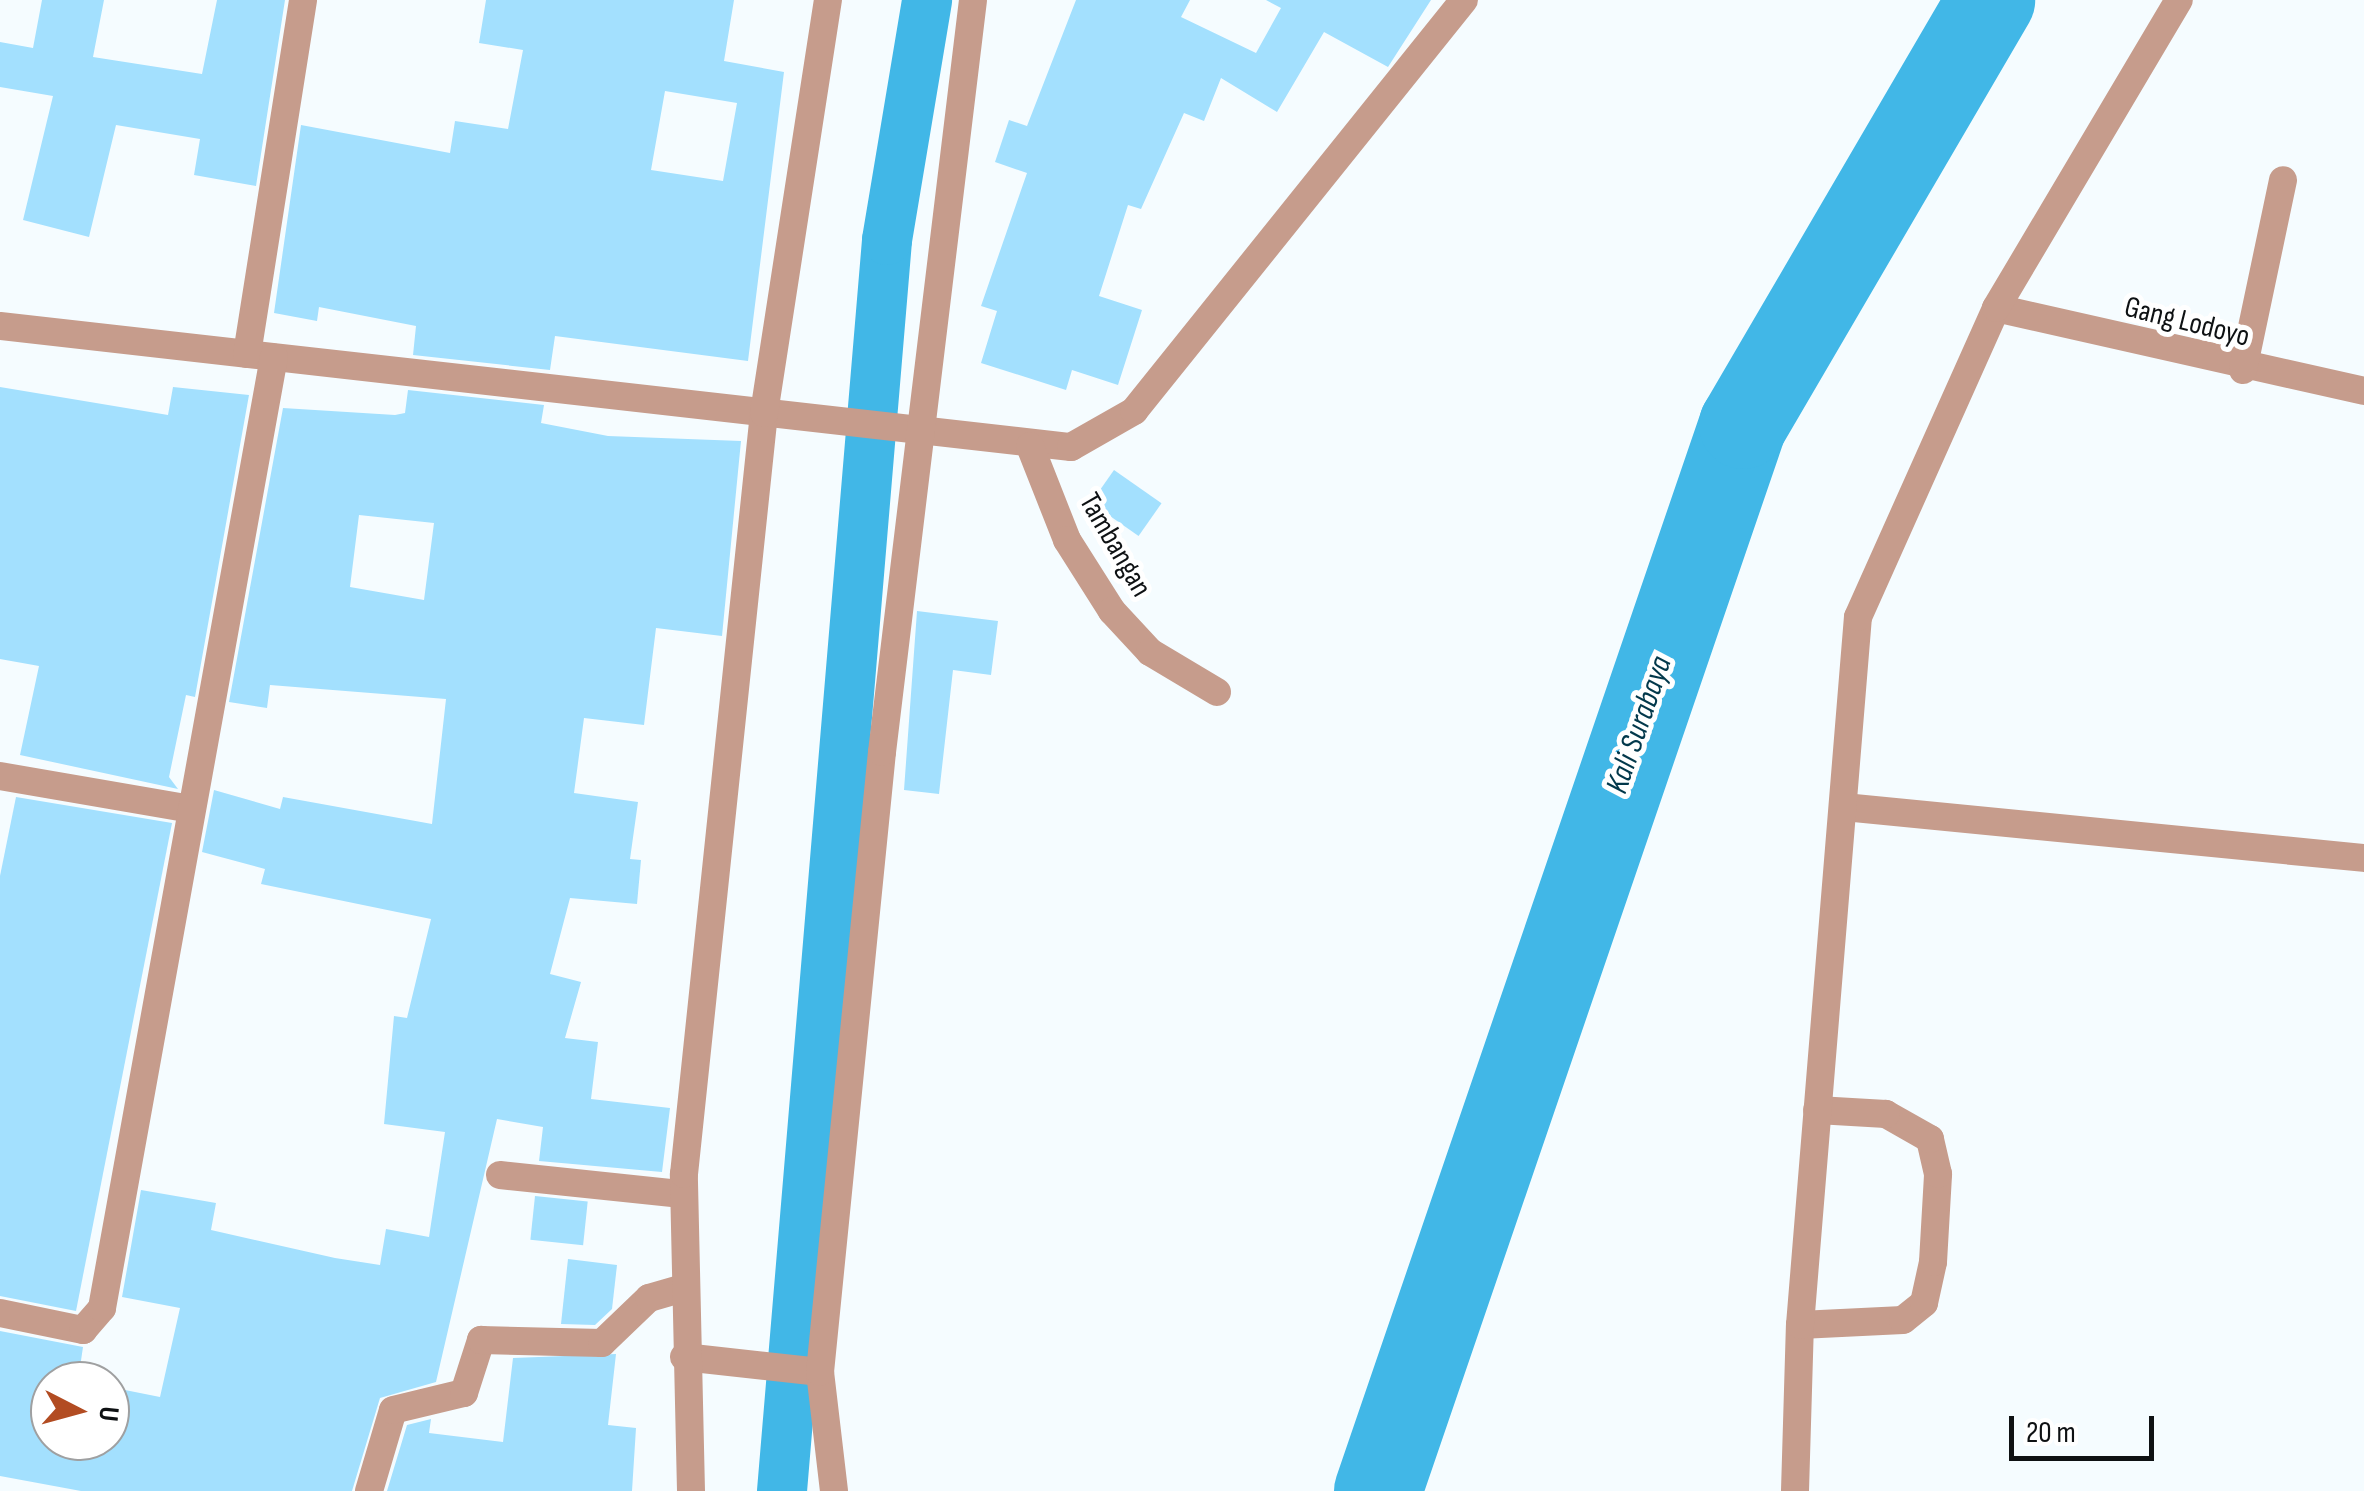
<!DOCTYPE html>
<html>
<head>
<meta charset="utf-8">
<style>
	body { margin:0 }
	#map { position:relative; width:2364px; height:1491px; overflow:hidden; background:#f5fcff; font-family:"Sofia Sans Condensed",sans-serif }
	div>[style] { position:absolute }
	.canal>* { height:50px; margin:-25px; padding:0 25px; transform-origin:25px; border-radius:25px; background:#41b7e7 }
	.river>* { height:88px; margin:-44px; padding:0 44px; transform-origin:44px; border-radius:44px; background:#41b7e7 }
	.building>* { inset:0; background:#a3e0fe; transform-origin:0 0 }
	.minor>* { height:28px; margin:-14px; padding:0 14px; transform-origin:14px; border-radius:14px; background:#c69c8c }
	span { translate:-50% -50%; white-space:nowrap; text-align:center; line-height:1.15; -webkit-text-stroke:10px #fff; paint-order:stroke }
	.street-label { font-size:30px; color:#0e1113 }
	.water-label { font-size:32px; color:#02384b; font-style:italic }
	.north { position:absolute; left:30px; top:1361px; width:100px; height:100px; box-sizing:border-box; background:#fff; border:2px solid #9fa0a1; border-radius:50%; rotate:96deg; font-size:28px; font-weight:700; line-height:40px; text-align:center; color:#0e1113 }
	.north::after { content:''; display:block; margin:auto; width:35px; height:45px; background:#b24c22; clip-path:polygon(50% 0,100% 100%,50% 72%,0 100%) }
	.scale { position:absolute; left:2009px; top:1416px; width:145px; height:45px; box-sizing:border-box; border:5px solid #0e1113; border-top:0; padding-left:12px; font-size:30px; line-height:35px; white-space:nowrap; color:#0e1113; -webkit-text-stroke:8px #fff; paint-order:stroke }
</style>
</head>
<body>
<div id="map">
	<div class="canal">
		<div style="left:782px;top:1491px;width:1255px;rotate:-85.2deg"></div>
		<div style="left:887px;top:240px;width:243px;rotate:-80.5deg"></div>
	</div>
	<div class="river">
		<div style="left:1378px;top:1491px;width:1127px;rotate:-71.1deg"></div>
		<div style="left:1743px;top:425px;width:492px;rotate:-59.7deg"></div>
	</div>
	<div class="building">
		<div style="clip-path:polygon(42px 0,104px 0,93px 57px,202px 74px,217px 0,285px 0,256px 186px,194px 175px,200px 139px,116px 125px,89px 237px,23px 220px,53px 96px,0 87px,0 42px,33px 48px)"></div>
		<div style="clip-path:polygon(evenodd,486px 0,734px 0,724px 61px,784px 72px,748px 361px,555px 336px,550px 370px,413px 355px,416px 326px,319px 307px,317px 321px,274px 313px,301px 125px,450px 153px,455px 121px,508px 129px,523px 50px,479px 43px,486px 0,665px 91px,737px 103px,723px 181px,651px 170px,665px 91px)"></div>
		<div style="clip-path:polygon(1076px 0,1190px 0,1181px 17px,1256px 53px,1281px 8px,1266px 0,1431px 0,1388px 67px,1324px 32px,1277px 112px,1221px 78px,1204px 121px,1184px 113px,1141px 209px,1128px 205px,1099px 296px,1142px 310px,1118px 385px,1072px 370px,1066px 390px,981px 363px,997px 311px,981px 306px,1027px 173px,995px 162px,1009px 120px,1027px 126px)"></div>
		<div style="clip-path:polygon(0 387px,168px 415px,173px 387px,249px 395px,195px 697px,186px 695px,169px 777px,178px 789px,20px 755px,39px 666px,0 659px)"></div>
		<div style="clip-path:polygon(evenodd,408px 390px,544px 405px,541px 423px,608px 436px,741px 441px,722px 636px,656px 628px,644px 725px,584px 718px,574px 793px,638px 802px,630px 859px,641px 860px,637px 904px,570px 898px,550px 974px,581px 982px,565px 1038px,598px 1042px,591px 1099px,670px 1108px,662px 1172px,539px 1161px,543px 1127px,497px 1119px,436px 1382px,380px 1398px,352px 1491px,81px 1491px,0 1476px,0 1331px,83px 1347px,78px 1381px,50px 1381px,50px 1441px,110px 1441px,110px 1387px,160px 1397px,180px 1308px,122px 1297px,141px 1190px,216px 1203px,211px 1230px,335px 1258px,380px 1265px,386px 1229px,429px 1237px,445px 1132px,384px 1124px,394px 1016px,407px 1018px,431px 919px,261px 884px,265px 869px,202px 852px,214px 790px,280px 809px,283px 797px,432px 824px,446px 699px,270px 685px,267px 708px,229px 702px,283px 408px,395px 415px,405px 413px,408px 390px,359px 515px,434px 523px,424px 600px,350px 587px,359px 515px)"></div>
		<div style="left:1114px;top:470px;width:58px;height:40px;rotate:35deg"></div>
		<div style="clip-path:polygon(917px 611px,998px 621px,991px 675px,953px 670px,939px 794px,904px 790px)"></div>
		<div style="clip-path:polygon(16px 797px,172px 823px,76px 1311px,0 1296px,0 876px)"></div>
		<div style="left:535px;top:1196px;width:53px;height:44px;rotate:6deg"></div>
		<div style="clip-path:polygon(568px 1259px,617px 1265px,612px 1309px,595px 1325px,561px 1324px)"></div>
		<div style="clip-path:polygon(616px 1354px,608px 1425px,636px 1428px,632px 1491px,387px 1491px,407px 1425px,431px 1419px,429px 1433px,503px 1442px,513px 1358px)"></div>
	</div>
	<div class="minor">
		<div style="left:1996px;top:308px;width:377px;rotate:12.7deg"></div>
		<div style="left:0;top:326px;width:1078px;rotate:6.45deg"></div>
		<div style="left:1071px;top:447px;width:73px;rotate:-29.7deg"></div>
		<div style="left:1134px;top:411px;width:527px;rotate:-51.24deg"></div>
		<div style="left:247px;top:354px;width:358px;rotate:-81deg"></div>
		<div style="left:2243px;top:370px;width:194px;rotate:-78.1deg"></div>
		<div style="left:1030px;top:446px;width:101px;rotate:68.5deg"></div>
		<div style="left:1067px;top:540px;width:84px;rotate:57.6deg"></div>
		<div style="left:1112px;top:611px;width:56px;rotate:47.2deg"></div>
		<div style="left:1150px;top:652px;width:78px;rotate:30.8deg"></div>
		<div style="left:0;top:776px;width:194px;rotate:9.8deg"></div>
		<div style="left:1844px;top:807px;width:522px;rotate:5.6deg"></div>
		<div style="left:500px;top:1175px;width:183px;rotate:6deg"></div>
		<div style="left:0;top:1313px;width:85px;rotate:11.6deg"></div>
		<div style="left:83px;top:1330px;width:29px;rotate:-49deg"></div>
		<div style="left:102px;top:1308px;width:966px;rotate:-79.75deg"></div>
		<div style="left:1800px;top:1325px;width:103px;rotate:-2.8deg"></div>
		<div style="left:1903px;top:1320px;width:27px;rotate:-39deg"></div>
		<div style="left:1924px;top:1303px;width:42px;rotate:-77.6deg"></div>
		<div style="left:1933px;top:1262px;width:88px;rotate:-86.7deg"></div>
		<div style="left:1938px;top:1174px;width:36px;rotate:-103deg"></div>
		<div style="left:1930px;top:1139px;width:51px;rotate:-150.4deg"></div>
		<div style="left:1886px;top:1114px;width:69px;rotate:-176.7deg"></div>
		<div style="left:684px;top:1357px;width:137px;rotate:6.3deg"></div>
		<div style="left:369px;top:1491px;width:84px;rotate:-73.5deg"></div>
		<div style="left:393px;top:1410px;width:73px;rotate:-13.5deg"></div>
		<div style="left:464px;top:1393px;width:56px;rotate:-72.2deg"></div>
		<div style="left:481px;top:1340px;width:121px;rotate:1.4deg"></div>
		<div style="left:602px;top:1343px;width:65px;rotate:-43.8deg"></div>
		<div style="left:649px;top:1298px;width:36px;rotate:-16deg"></div>
		<div style="left:691px;top:1491px;width:317px;rotate:-91.3deg"></div>
		<div style="left:684px;top:1174px;width:765px;rotate:-84deg"></div>
		<div style="left:764px;top:413px;width:418px;rotate:-81.2deg"></div>
		<div style="left:834px;top:1491px;width:120px;rotate:-96.7deg"></div>
		<div style="left:820px;top:1372px;width:623px;rotate:-84.29deg"></div>
		<div style="left:882px;top:752px;width:757px;rotate:-83.1deg"></div>
		<div style="left:1795px;top:1491px;width:166px;rotate:-88.3deg"></div>
		<div style="left:1800px;top:1325px;width:710px;rotate:-85.32deg"></div>
		<div style="left:1858px;top:617px;width:338px;rotate:-65.9deg"></div>
		<div style="left:1996px;top:308px;width:358px;rotate:-59.3deg"></div>
	</div>
	<div class="street-label">
		<span style="left:2187px;top:322px;rotate:14deg">Gang Lodoyo</span>
		<span style="left:1115px;top:545px;rotate:60deg">Tambangan</span>
	</div>
	<div class="water-label">
		<span style="left:1640px;top:725px;rotate:-71deg">Kali Surabaya</span>
	</div>
	<div class="north">U</div>
	<div class="scale">20 m</div>
</div>
</body>
</html>
